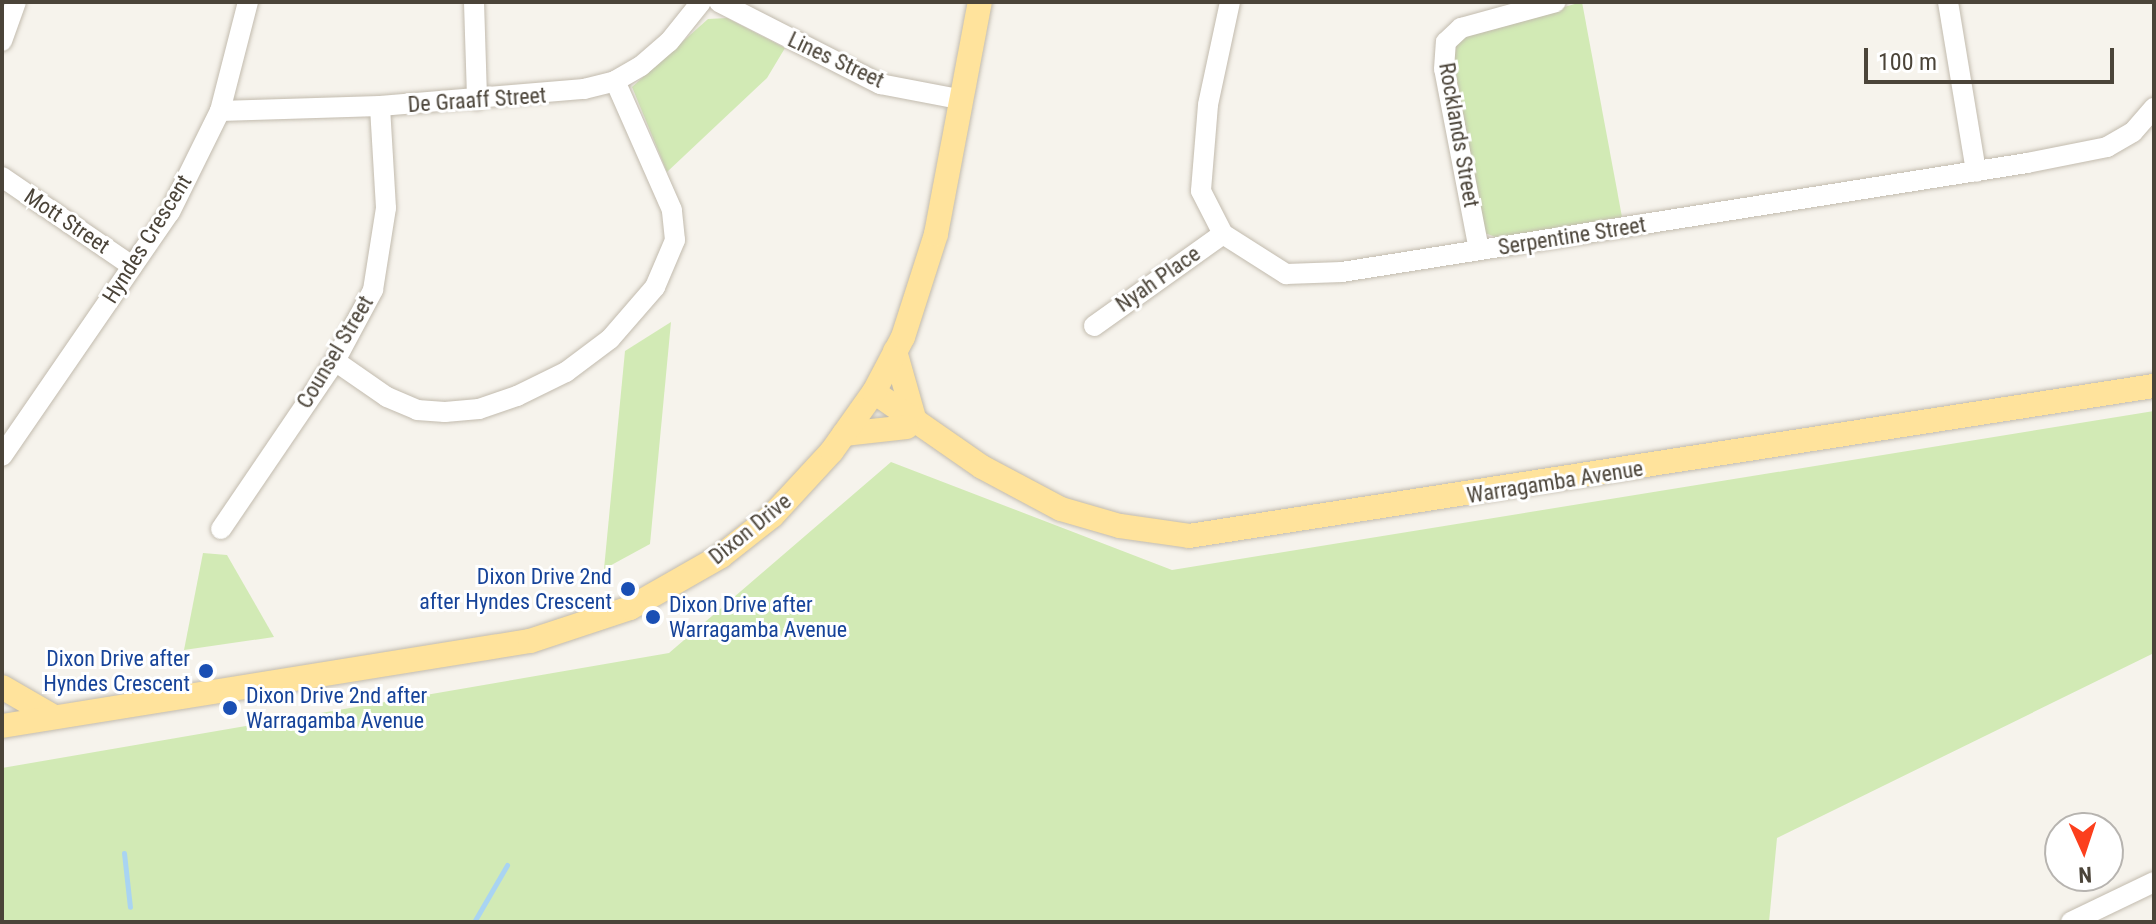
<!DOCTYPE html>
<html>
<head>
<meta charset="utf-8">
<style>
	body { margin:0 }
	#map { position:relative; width:2156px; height:924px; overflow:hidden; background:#f6f3ec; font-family:"Roboto Condensed",sans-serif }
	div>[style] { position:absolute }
	.green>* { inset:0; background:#d2eab5 }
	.stream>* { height:5px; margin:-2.5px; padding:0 2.5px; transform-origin:2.5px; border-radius:2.5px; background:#a9d4f2 }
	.roads { filter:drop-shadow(0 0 2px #c2bbae) drop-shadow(0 0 2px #c2bbae) }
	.minor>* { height:20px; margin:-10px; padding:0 10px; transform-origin:10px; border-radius:10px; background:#fff }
	.major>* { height:24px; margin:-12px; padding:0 12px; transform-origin:12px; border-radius:12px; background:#ffe39c }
	.dots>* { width:22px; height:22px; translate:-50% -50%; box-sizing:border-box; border:4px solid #fff; border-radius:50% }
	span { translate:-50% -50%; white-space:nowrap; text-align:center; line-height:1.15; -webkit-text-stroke:6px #fff; paint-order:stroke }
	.street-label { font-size:22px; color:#4b4439 }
	.transit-label { font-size:22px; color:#164399 }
	.right { translate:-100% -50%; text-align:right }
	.left { translate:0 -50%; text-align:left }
	.frame { position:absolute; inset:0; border:4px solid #4b4439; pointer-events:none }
	.north { position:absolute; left:2044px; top:812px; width:80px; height:80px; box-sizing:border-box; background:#fff; border:2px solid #b7b4b0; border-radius:50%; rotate:177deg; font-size:22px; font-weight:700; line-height:32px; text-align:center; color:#4b4439 }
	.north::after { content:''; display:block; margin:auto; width:28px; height:36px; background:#fc3f1d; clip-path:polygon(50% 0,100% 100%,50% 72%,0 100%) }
	.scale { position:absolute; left:1864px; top:48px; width:250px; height:36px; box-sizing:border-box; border:4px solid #4b4439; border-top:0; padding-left:10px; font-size:24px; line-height:28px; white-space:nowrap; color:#4b4439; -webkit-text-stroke:6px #fff; paint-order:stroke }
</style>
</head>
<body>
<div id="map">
	<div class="green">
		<div style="clip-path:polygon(1582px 2px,1622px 217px,1498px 238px,1485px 233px,1453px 58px,1457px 44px,1467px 34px)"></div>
		<div style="clip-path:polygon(727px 18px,785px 48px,767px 78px,667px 172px,632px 87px,708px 19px)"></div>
		<div style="clip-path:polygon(671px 322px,650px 544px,604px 569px,625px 351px)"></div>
		<div style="clip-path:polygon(2154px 411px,2154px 653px,1777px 838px,1769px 922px,2px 922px,2px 768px,669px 653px,891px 462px,1172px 570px)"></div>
		<div style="clip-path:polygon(203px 553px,227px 555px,274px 637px,184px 650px)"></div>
	</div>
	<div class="stream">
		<div style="left:124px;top:853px;width:54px;rotate:83.7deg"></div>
		<div style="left:474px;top:922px;width:66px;rotate:-59.9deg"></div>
	</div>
	<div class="roads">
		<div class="minor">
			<div style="left:474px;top:2px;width:98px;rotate:88.2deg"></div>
			<div style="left:719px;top:2px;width:181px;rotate:27deg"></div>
			<div style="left:880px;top:84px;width:80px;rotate:10.8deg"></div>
			<div style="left:1230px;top:2px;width:105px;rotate:102.1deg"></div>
			<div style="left:1208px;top:105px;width:86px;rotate:94.7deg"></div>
			<div style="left:1201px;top:191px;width:48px;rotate:62.9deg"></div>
			<div style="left:1223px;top:234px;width:75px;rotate:32.4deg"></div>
			<div style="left:1286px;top:274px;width:56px;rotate:-2deg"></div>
			<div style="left:1342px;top:272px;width:694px;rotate:-9.04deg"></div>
			<div style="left:2027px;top:163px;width:82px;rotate:-11.3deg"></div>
			<div style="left:2107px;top:147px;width:30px;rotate:-30deg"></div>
			<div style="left:2133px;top:132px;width:32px;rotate:-49deg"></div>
			<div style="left:1948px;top:2px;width:172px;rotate:80.6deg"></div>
			<div style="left:2px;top:41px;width:41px;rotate:-70.3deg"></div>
			<div style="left:220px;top:111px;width:160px;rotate:-1.8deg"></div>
			<div style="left:380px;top:106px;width:205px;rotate:-4.8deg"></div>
			<div style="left:584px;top:89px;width:32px;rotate:-14deg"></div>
			<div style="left:615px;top:81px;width:30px;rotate:-30deg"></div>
			<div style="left:641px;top:66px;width:37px;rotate:-41deg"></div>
			<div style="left:669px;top:42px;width:51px;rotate:-51.3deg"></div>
			<div style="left:2px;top:177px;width:158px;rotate:34.4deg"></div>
			<div style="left:1479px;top:250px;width:184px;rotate:-100.9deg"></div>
			<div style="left:1444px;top:69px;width:27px;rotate:-86deg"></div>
			<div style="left:1446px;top:42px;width:21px;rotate:-43deg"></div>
			<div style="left:1461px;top:28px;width:98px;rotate:-15.3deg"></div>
			<div style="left:1094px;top:326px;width:158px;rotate:-35.5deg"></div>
			<div style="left:335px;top:361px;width:63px;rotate:34.7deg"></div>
			<div style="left:387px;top:397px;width:33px;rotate:23deg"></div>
			<div style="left:417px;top:410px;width:28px;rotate:4deg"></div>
			<div style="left:445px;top:412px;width:34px;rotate:-5deg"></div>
			<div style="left:479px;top:409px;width:40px;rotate:-18.9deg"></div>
			<div style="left:517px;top:396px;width:55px;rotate:-26.1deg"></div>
			<div style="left:566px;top:372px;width:55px;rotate:-36.9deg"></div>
			<div style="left:610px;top:339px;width:69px;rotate:-49.1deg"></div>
			<div style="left:655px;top:287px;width:51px;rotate:-66.9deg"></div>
			<div style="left:675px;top:240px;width:30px;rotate:-96deg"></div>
			<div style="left:672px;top:210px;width:141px;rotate:-113.8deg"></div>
			<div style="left:2px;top:456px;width:296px;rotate:-55.5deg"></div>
			<div style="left:170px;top:212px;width:113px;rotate:-63.7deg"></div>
			<div style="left:220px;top:111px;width:113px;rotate:-75.6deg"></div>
			<div style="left:221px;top:529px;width:203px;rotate:-55.8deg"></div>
			<div style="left:335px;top:361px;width:81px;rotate:-61.8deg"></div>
			<div style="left:373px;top:290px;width:83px;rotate:-81deg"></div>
			<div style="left:386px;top:208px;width:102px;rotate:-93.4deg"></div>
			<div style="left:2071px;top:922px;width:92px;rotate:-25.7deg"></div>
		</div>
		<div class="major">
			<div style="left:895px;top:351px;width:70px;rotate:74.2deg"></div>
			<div style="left:874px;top:392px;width:131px;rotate:34.8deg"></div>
			<div style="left:982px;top:467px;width:89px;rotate:28deg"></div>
			<div style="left:1061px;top:509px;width:61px;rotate:16.1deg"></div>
			<div style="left:1120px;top:526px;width:70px;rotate:8.2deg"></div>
			<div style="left:1189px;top:536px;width:977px;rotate:-8.84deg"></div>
			<div style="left:844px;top:434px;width:63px;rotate:-6.3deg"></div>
			<div style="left:2px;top:687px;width:60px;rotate:30deg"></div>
			<div style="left:2px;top:726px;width:535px;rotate:-9.15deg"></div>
			<div style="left:530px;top:641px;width:105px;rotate:-18.3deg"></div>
			<div style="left:630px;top:608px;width:105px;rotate:-29.7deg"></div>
			<div style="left:721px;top:556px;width:65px;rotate:-38.1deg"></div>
			<div style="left:772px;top:516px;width:88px;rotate:-47.3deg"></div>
			<div style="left:832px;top:451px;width:72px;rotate:-54.6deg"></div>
			<div style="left:874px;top:392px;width:62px;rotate:-62.2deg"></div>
			<div style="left:903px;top:337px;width:108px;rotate:-72.2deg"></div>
			<div style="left:936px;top:234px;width:236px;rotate:-79.3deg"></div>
		</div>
	</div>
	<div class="dots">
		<div style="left:628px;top:589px;background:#1a4fb4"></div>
		<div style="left:653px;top:617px;background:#1a4fb4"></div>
		<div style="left:206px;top:671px;background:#1a4fb4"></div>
		<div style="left:230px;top:708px;background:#1a4fb4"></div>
	</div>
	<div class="street-label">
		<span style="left:836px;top:60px;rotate:25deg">Lines Street</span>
		<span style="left:477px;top:100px;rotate:-4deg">De Graaff Street</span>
		<span style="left:1459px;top:135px;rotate:80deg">Rocklands Street</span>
		<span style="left:67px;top:221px;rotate:34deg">Mott Street</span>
		<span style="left:1572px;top:236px;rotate:-9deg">Serpentine Street</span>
		<span style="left:147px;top:239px;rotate:-58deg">Hyndes Crescent</span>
		<span style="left:1158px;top:279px;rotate:-35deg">Nyah Place</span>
		<span style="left:335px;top:352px;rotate:-59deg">Counsel Street</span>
		<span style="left:1555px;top:482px;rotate:-9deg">Warragamba Avenue</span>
		<span style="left:750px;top:529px;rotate:-39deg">Dixon Drive</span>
	</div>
	<div class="transit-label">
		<span class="right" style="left:612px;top:589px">Dixon Drive 2nd<br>after Hyndes Crescent</span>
		<span class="left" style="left:669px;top:617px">Dixon Drive after<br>Warragamba Avenue</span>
		<span class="right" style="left:190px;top:671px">Dixon Drive after<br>Hyndes Crescent</span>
		<span class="left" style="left:246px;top:708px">Dixon Drive 2nd after<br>Warragamba Avenue</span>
	</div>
	<div class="frame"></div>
	<div class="north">N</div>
	<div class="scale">100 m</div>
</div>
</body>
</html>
